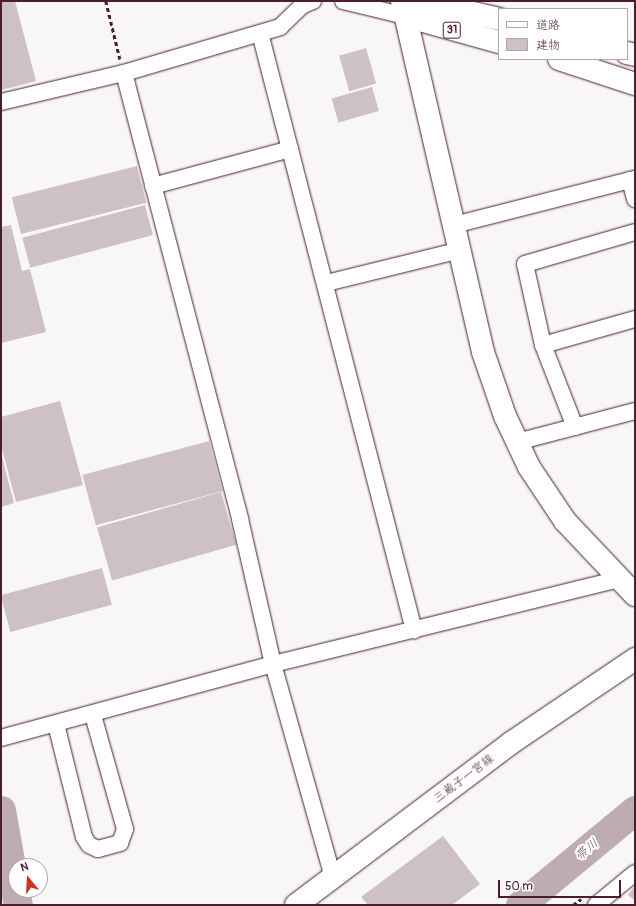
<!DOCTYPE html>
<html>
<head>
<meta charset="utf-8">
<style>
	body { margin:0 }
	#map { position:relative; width:636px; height:906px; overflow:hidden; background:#f8f6f7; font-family:Pangolin,"Klee One",sans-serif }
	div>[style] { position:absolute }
	.river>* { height:29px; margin:-14.5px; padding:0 14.5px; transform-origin:14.5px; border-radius:14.5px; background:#bdadb0 }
	.building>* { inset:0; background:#cdc1c4; transform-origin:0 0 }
	.path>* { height:2.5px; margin-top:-1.25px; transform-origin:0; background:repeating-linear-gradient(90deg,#4a1f2b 0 4px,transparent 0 7px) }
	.roads { filter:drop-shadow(0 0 1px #4a1f2b) drop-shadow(0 0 1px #4a1f2b) }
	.street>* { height:16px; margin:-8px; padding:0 8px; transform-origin:8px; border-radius:8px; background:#fff }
	.secondary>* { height:22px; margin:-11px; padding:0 11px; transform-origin:11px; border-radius:11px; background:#fff }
	.primary>* { height:22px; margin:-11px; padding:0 11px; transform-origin:11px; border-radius:11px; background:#fff }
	span { translate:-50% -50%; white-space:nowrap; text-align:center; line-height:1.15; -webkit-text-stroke:4px #fff; paint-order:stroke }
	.shield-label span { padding:1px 3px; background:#fff; border:1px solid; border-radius:3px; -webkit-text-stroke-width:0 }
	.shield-label { font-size:11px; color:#4a1f2b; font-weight:700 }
	.street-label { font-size:12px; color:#4a1f2b }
	.water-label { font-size:13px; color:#72515a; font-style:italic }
	.frame { position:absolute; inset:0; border:2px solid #4a1f2b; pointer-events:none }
	.legend { position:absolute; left:498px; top:8px; width:130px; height:52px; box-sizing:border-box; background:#fff; border:1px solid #b7a5aa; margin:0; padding:5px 7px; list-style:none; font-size:12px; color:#4a1f2b }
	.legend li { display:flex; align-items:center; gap:8px; height:20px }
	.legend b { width:20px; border:1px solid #b7a5aa }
	.north { position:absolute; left:8px; top:858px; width:40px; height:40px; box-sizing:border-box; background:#fff; border:1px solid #b7a5aa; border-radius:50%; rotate:342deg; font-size:11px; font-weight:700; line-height:16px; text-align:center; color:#4a1f2b }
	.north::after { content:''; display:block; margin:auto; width:14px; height:18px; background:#c8321e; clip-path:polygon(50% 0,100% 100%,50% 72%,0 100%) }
	.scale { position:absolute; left:498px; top:880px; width:123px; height:18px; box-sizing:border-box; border:2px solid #4a1f2b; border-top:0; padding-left:5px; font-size:12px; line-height:14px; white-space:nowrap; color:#4a1f2b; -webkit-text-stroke:3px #fff; paint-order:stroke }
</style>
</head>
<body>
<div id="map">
	<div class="river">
		<div style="left:1px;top:810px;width:97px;rotate:79.9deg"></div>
		<div style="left:520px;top:905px;width:149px;rotate:-39.6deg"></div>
	</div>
	<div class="building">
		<div style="clip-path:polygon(1px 1px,15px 1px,36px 81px,1px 90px)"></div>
		<div style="left:366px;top:48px;width:37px;height:28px;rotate:74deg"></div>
		<div style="left:372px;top:87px;width:25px;height:42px;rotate:74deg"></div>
		<div style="left:137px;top:166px;width:38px;height:129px;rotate:76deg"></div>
		<div style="left:145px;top:205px;width:31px;height:127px;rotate:75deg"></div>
		<div style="clip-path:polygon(11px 225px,22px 271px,30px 269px,46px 332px,1px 343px,1px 227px)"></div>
		<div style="clip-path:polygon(60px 401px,83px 485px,16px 502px,1px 445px,1px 417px)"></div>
		<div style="left:209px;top:441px;width:52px;height:131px;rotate:75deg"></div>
		<div style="clip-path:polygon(1px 453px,14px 503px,1px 507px)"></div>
		<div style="left:221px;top:492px;width:55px;height:129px;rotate:74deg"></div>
		<div style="left:102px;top:568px;width:38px;height:105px;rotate:75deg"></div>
		<div style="clip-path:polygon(443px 836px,480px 884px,452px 905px,368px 905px,361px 897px)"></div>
		<div style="clip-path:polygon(635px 886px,635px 901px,628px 895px)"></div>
	</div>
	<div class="path">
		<div style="left:106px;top:1px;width:60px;rotate:76.4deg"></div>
		<div style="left:573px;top:905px;width:10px;rotate:-37deg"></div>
	</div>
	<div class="roads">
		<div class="street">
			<div style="left:343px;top:1px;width:64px;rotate:13.6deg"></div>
			<div style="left:260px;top:33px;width:617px;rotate:75.54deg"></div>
			<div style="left:124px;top:73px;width:461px;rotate:75.4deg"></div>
			<div style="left:240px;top:519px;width:149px;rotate:77.2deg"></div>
			<div style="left:273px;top:664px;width:222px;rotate:74.3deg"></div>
			<div style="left:1px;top:102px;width:126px;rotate:-13.3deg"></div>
			<div style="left:124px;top:73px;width:163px;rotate:-16.4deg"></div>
			<div style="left:280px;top:27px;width:32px;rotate:-44deg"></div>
			<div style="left:303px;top:5px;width:11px;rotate:-22deg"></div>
			<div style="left:630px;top:180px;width:20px;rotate:75deg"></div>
			<div style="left:153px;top:186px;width:142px;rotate:-15.1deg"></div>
			<div style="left:454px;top:225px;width:187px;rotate:-14.3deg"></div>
			<div style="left:326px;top:283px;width:138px;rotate:-13.8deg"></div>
			<div style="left:543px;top:345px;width:96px;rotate:-15.8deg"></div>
			<div style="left:575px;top:427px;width:88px;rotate:-111.3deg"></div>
			<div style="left:543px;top:345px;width:83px;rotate:-102.5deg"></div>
			<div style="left:525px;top:264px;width:115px;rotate:-16.2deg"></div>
			<div style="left:517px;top:442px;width:122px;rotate:-14.7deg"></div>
			<div style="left:56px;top:724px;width:116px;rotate:76.1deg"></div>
			<div style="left:84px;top:837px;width:9px;rotate:58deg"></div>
			<div style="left:89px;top:845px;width:10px;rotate:24deg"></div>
			<div style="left:98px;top:849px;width:23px;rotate:-15deg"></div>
			<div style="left:120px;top:843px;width:15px;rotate:-70deg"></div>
			<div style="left:125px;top:829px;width:118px;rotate:-105.7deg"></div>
			<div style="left:1px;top:738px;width:282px;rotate:-15.2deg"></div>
			<div style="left:273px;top:664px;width:355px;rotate:-13.8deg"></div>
			<div style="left:596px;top:905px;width:50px;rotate:-39.4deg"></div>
		</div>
		<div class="secondary">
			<div style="left:402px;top:1px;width:360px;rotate:77deg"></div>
			<div style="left:483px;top:352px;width:68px;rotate:71deg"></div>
			<div style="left:505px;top:416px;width:56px;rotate:64.8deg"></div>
			<div style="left:529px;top:467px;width:65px;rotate:56.3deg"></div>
			<div style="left:565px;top:521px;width:102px;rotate:46.6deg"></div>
			<div style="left:296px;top:905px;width:269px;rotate:-37deg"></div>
			<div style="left:511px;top:743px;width:150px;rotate:-34.1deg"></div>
		</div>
		<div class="primary">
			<div style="left:403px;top:1px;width:31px;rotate:6deg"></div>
			<div style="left:434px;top:4px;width:67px;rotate:13deg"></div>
			<div style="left:405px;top:16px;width:98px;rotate:15.5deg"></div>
			<div style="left:627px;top:53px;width:8px;rotate:14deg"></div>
			<div style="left:559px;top:59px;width:80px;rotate:18.2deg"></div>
		</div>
	</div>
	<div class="shield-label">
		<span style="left:452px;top:30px">31</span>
	</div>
	<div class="street-label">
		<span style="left:464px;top:779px;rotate:-37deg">三蔵子一宮線</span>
	</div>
	<div class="water-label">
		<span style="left:587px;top:850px;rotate:-40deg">帯川</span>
	</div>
	<div class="frame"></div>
	<ul class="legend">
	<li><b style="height:5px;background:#fff"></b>道路</li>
	<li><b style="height:11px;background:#cdc1c4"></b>建物</li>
	</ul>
	<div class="north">N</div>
	<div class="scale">50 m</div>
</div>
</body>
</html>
